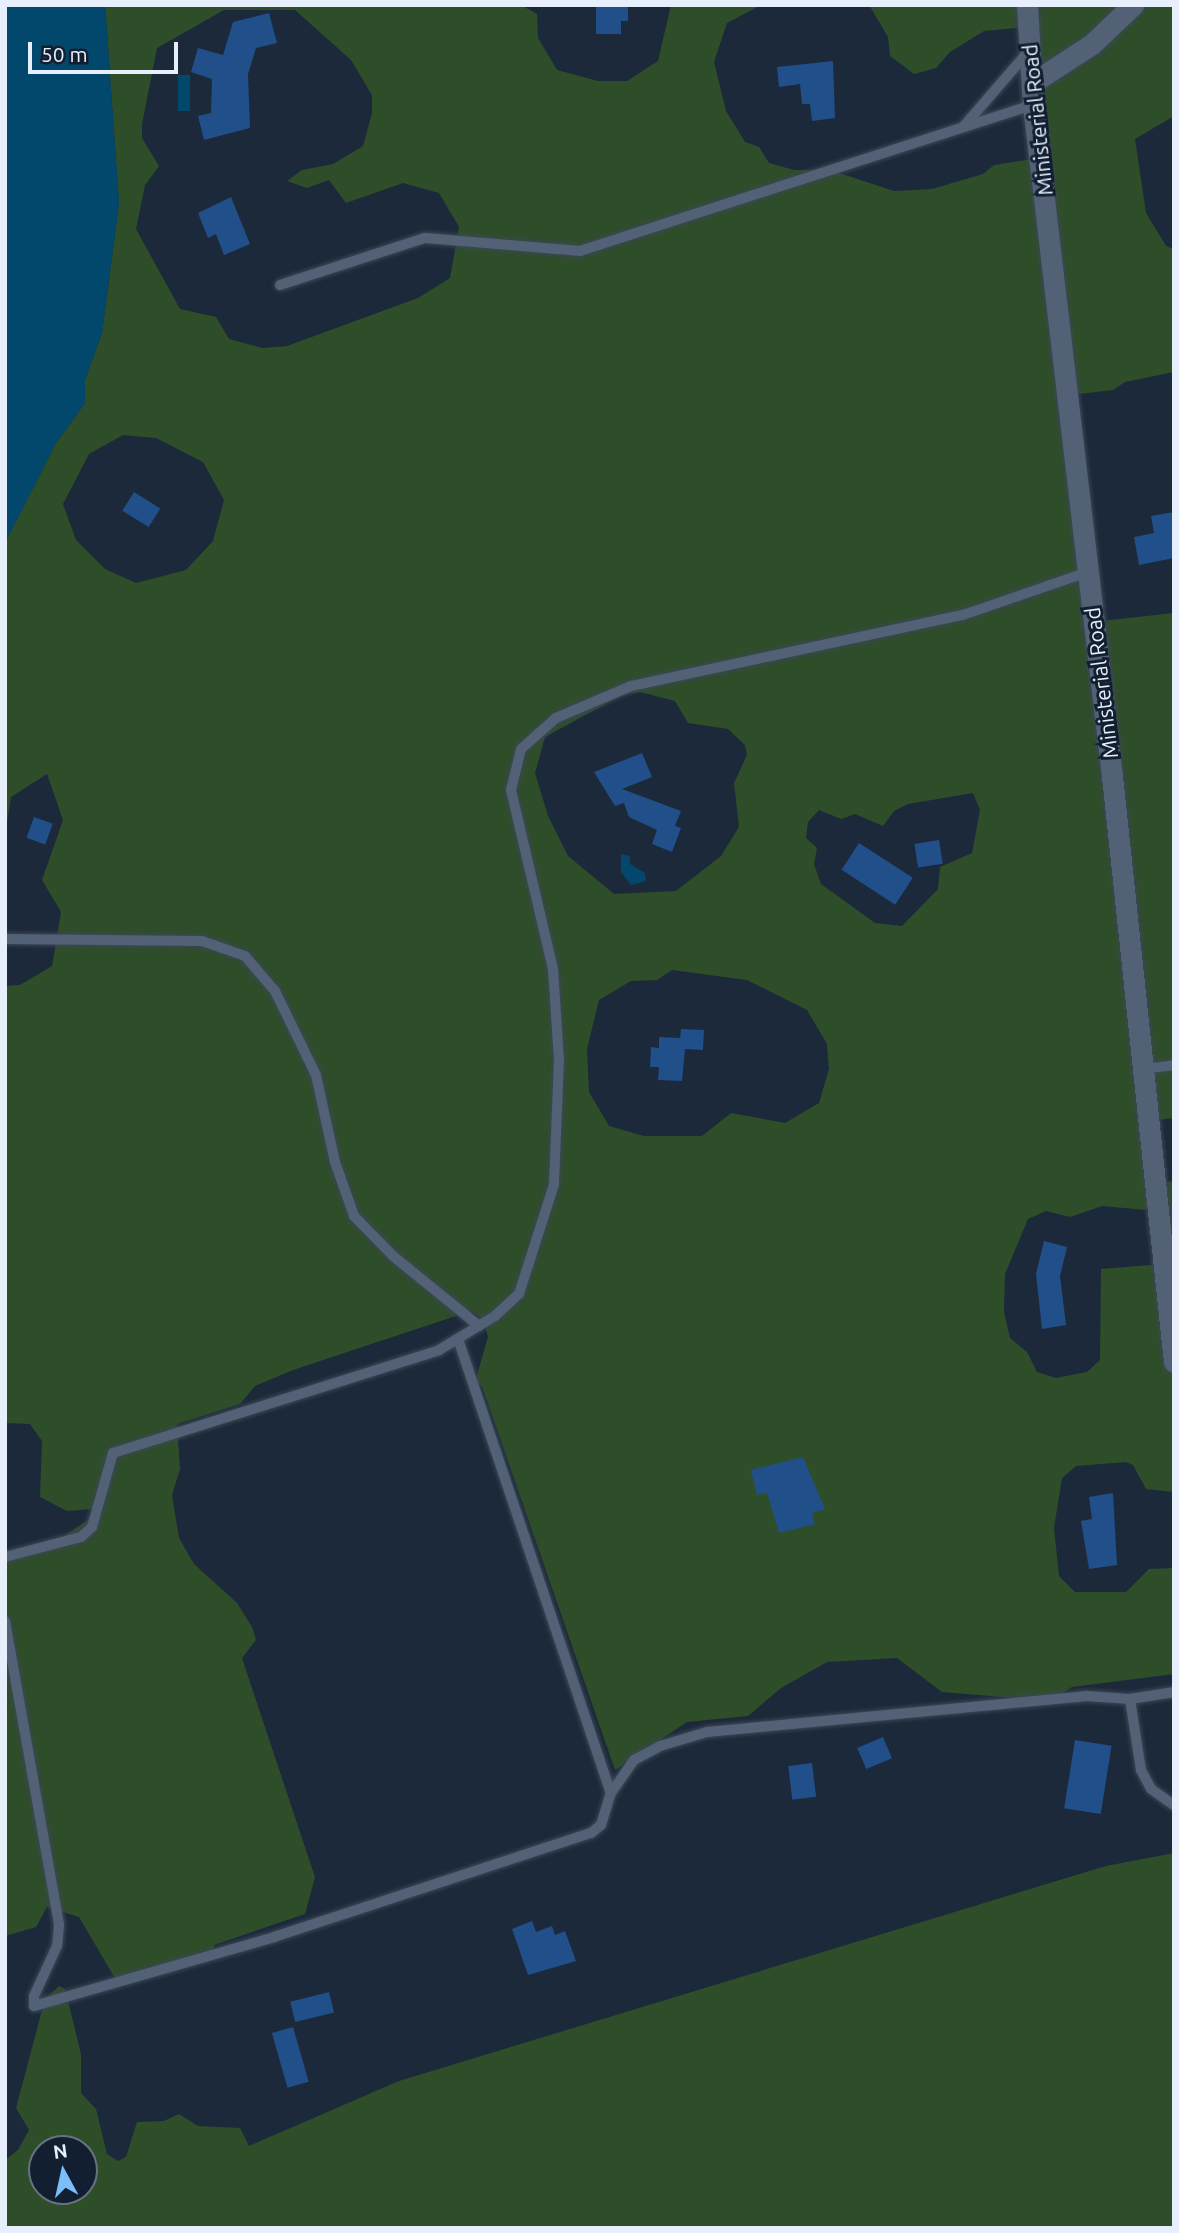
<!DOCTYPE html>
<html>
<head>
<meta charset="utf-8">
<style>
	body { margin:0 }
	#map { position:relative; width:1179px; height:2233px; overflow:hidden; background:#1c293a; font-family:Ubuntu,sans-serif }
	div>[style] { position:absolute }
	.green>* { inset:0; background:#2e4e29 }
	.water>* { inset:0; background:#02486d; transform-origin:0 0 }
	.building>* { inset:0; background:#214f8a; transform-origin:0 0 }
	.roads { filter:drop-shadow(0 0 2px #3c4655) drop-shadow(0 0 2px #3c4655) }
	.lane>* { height:10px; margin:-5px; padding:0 5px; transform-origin:5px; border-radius:5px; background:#526175 }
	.secondary>* { height:21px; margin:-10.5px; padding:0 10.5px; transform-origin:10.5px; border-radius:10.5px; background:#526175 }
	span { translate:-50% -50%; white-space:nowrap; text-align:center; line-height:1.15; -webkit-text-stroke:6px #121f30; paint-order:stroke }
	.street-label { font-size:21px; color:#e6effb }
	.frame { position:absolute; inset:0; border:7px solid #e6effb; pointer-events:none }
	.north { position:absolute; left:28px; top:2135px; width:70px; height:70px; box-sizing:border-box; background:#121f30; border:2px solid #677281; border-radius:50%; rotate:352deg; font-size:19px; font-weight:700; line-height:28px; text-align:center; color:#e6effb }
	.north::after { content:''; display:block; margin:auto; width:24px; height:32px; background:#7bbef9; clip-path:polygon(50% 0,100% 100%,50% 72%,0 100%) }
	.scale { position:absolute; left:28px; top:42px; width:150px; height:32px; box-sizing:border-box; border:4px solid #e6effb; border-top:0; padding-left:9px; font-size:21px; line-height:24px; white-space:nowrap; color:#e6effb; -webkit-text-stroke:5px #121f30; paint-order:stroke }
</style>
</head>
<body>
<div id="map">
	<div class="green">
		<div style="clip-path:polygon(evenodd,105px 5px,521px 5px,537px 14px,538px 38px,557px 70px,598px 81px,627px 81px,658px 61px,671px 5px,761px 5px,727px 23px,714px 62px,726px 111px,745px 142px,759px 147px,769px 163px,794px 170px,830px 170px,894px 191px,932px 189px,983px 174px,994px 165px,1039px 158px,1026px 27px,984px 31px,950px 52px,936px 68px,914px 74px,890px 56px,888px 37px,869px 5px,1174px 5px,1174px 116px,1135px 139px,1146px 213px,1166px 246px,1174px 249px,1174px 372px,1125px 382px,1113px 390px,1070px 395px,1093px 622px,1174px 613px,1174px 1118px,1150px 1121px,1156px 1183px,1174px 1181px,1174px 1492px,1146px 1489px,1133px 1465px,1126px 1462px,1076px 1466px,1062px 1478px,1054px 1528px,1059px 1576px,1075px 1592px,1126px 1592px,1149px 1569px,1174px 1568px,1174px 1674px,1072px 1687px,1050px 1701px,942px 1692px,897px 1658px,827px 1662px,781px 1688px,748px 1716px,687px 1722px,615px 1770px,482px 1386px,475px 1382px,488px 1337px,483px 1319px,471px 1311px,293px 1370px,255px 1386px,240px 1404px,177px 1424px,180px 1469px,172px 1495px,179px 1538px,194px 1564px,237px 1603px,252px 1627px,256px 1640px,242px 1658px,315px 1877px,305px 1914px,214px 1945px,215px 1952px,116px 1980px,79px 1917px,47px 1907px,36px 1927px,5px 1936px,5px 1557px,45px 1549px,105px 1508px,67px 1511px,40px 1497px,42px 1441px,30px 1424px,5px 1423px,5px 986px,20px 985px,52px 966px,61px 912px,42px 880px,63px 820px,47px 774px,11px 797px,5px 835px,5px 543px,56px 443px,85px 403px,85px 380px,102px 333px,119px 203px,105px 5px,224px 10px,295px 10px,351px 60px,372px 95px,372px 113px,363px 146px,333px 164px,302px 170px,287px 181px,307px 188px,329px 180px,346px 203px,403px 183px,439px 193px,459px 227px,450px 278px,418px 298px,287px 346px,262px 348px,229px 339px,216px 317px,180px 309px,136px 229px,145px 185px,159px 166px,142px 138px,142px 124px,157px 48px,224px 10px,105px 5px,123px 435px,156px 438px,203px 462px,224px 500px,213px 541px,186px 570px,136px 583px,105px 569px,76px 540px,63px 504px,89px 454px,123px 435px,105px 5px,640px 692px,675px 701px,688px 723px,728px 729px,745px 745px,747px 755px,734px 783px,739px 827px,721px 856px,676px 891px,614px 894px,568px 856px,548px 816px,535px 773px,545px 737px,622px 695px,640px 692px,105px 5px,973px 793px,980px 810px,972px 853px,940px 867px,938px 889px,902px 926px,875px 923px,821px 884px,814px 864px,817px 848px,806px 838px,808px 822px,819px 810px,841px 819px,855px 814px,883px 826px,894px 811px,908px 804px,973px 793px,105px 5px,672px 970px,747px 980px,807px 1010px,827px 1044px,829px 1069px,819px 1103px,785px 1123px,731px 1113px,702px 1136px,644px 1136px,609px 1126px,589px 1092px,587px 1049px,599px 1000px,631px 981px,657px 980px,672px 970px,105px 5px,1102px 1206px,1158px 1211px,1162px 1264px,1101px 1269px,1100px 1360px,1087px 1372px,1056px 1378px,1037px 1372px,1027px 1352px,1010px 1338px,1004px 1312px,1005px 1274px,1028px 1219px,1046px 1211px,1070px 1217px,1102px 1206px)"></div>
		<div style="clip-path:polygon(evenodd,1174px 1853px,1174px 2228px,5px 2228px,5px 2160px,18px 2150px,29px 2130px,16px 2108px,45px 1999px,59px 1986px,65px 1989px,81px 2054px,81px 2093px,96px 2109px,107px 2154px,118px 2161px,126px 2157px,137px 2122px,164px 2121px,179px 2114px,198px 2126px,240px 2128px,249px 2146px,399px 2081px,1106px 1866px,1174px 1853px,42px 2149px,84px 2149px,84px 2191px,42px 2191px,42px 2149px)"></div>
	</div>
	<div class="water">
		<div style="clip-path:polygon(5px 5px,105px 5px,119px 203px,102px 333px,85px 380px,85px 403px,56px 443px,5px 543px)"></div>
		<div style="left:178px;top:75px;width:12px;height:36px"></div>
		<div style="clip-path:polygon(621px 854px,630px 856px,630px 864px,645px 873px,646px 881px,631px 885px,621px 872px)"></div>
	</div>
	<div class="building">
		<div style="clip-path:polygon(596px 5px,628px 5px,628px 21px,621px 21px,621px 34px,596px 34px)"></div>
		<div style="clip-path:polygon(269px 13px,277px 43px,256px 48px,248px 74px,250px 128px,204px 140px,198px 116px,211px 113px,212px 79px,191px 72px,198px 48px,223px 55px,233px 22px)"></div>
		<div style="clip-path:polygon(833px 61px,835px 118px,812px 121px,810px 104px,802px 104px,800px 84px,779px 87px,777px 67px)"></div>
		<div style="clip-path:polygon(231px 197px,250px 244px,224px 255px,216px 234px,208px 238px,198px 213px)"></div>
		<div style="left:134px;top:492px;width:31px;height:22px;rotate:32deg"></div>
		<div style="clip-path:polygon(1174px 512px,1174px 558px,1139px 565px,1134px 537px,1154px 533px,1151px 516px)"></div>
		<div style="clip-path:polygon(642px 753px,652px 777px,622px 789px,681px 811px,675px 826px,681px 828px,672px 852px,652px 844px,657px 830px,629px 817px,624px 803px,615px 806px,594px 772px)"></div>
		<div style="left:34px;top:817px;width:20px;height:22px;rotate:20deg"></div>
		<div style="left:939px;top:840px;width:24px;height:25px;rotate:81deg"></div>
		<div style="left:859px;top:843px;width:64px;height:32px;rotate:33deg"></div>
		<div style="clip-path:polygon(681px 1029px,704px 1030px,703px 1050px,685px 1049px,682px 1081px,658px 1080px,659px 1067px,650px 1067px,651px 1047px,659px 1048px,659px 1037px,680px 1038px)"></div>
		<div style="clip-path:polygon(1044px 1241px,1067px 1247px,1060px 1276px,1066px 1325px,1042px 1329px,1036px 1274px)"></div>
		<div style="clip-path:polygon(803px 1457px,825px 1509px,812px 1513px,815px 1524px,779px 1533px,767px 1493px,757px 1495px,751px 1470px)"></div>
		<div style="clip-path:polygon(1113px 1493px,1117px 1565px,1089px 1569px,1081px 1521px,1092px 1519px,1089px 1497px)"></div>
		<div style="left:883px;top:1737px;width:23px;height:28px;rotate:67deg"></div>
		<div style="left:1075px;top:1740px;width:37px;height:69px;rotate:9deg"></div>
		<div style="left:812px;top:1763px;width:34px;height:24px;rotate:83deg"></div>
		<div style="clip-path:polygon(532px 1921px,536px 1932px,552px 1926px,555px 1935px,565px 1931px,576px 1961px,528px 1975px,512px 1929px)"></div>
		<div style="left:329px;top:1992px;width:21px;height:40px;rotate:76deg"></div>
		<div style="left:293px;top:2027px;width:57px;height:22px;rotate:74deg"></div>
	</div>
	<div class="roads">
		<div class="lane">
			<div style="left:964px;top:126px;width:99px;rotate:-49.1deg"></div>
			<div style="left:280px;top:285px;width:152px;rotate:-18deg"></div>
			<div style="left:425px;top:238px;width:156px;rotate:4.8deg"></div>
			<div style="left:580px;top:251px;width:476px;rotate:-17.9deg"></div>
			<div style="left:5px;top:939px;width:197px;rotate:0.6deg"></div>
			<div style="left:202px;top:941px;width:46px;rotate:19.2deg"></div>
			<div style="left:245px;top:956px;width:46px;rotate:49.4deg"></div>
			<div style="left:275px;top:991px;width:93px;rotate:64deg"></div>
			<div style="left:316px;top:1075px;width:89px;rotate:77.7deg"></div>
			<div style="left:335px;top:1162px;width:57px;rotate:70.6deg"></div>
			<div style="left:354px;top:1216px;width:56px;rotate:45.7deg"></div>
			<div style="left:393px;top:1256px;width:111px;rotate:39.1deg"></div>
			<div style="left:1143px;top:1069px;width:31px;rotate:-7deg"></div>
			<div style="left:458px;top:1339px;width:479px;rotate:71.4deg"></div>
			<div style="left:5px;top:1557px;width:79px;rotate:-14.7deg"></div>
			<div style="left:81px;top:1537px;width:15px;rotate:-42deg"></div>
			<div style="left:92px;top:1527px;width:77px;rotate:-74.2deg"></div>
			<div style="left:113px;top:1453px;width:342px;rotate:-17.5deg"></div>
			<div style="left:439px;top:1350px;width:66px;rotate:-31.3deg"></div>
			<div style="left:495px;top:1316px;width:33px;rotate:-43deg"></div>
			<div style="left:519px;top:1294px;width:115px;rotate:-72.3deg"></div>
			<div style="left:554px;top:1184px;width:123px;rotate:-87.7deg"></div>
			<div style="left:559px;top:1061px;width:92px;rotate:-93.7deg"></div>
			<div style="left:553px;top:969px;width:184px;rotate:-103.2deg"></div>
			<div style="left:511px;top:790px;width:42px;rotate:-76.3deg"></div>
			<div style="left:521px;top:749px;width:47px;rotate:-41.5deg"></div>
			<div style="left:556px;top:718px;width:82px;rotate:-23.1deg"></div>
			<div style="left:631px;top:686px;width:340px;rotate:-12.1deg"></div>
			<div style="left:963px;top:615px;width:132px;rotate:-19deg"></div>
			<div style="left:5px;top:1621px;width:309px;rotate:79.9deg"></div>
			<div style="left:59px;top:1925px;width:21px;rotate:95deg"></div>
			<div style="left:57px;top:1946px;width:55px;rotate:114.7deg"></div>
			<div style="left:34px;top:1996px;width:10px;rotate:90deg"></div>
			<div style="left:34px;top:2006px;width:250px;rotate:-16deg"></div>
			<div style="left:274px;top:1937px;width:334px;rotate:-18.2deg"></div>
			<div style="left:591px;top:1833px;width:13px;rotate:-39deg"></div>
			<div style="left:601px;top:1825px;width:34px;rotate:-73deg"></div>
			<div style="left:611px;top:1793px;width:40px;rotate:-55.1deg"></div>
			<div style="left:634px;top:1760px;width:30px;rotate:-28deg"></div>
			<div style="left:660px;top:1746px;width:49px;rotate:-16.6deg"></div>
			<div style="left:707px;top:1732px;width:382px;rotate:-5.4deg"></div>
			<div style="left:1087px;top:1696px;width:43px;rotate:4deg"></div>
			<div style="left:1130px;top:1699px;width:72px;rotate:81.2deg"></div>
			<div style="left:1141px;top:1770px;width:21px;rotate:62deg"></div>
			<div style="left:1151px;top:1789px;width:28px;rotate:35deg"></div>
			<div style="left:1130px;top:1699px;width:45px;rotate:-9deg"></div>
		</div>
		<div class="secondary">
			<div style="left:1027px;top:5px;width:100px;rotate:86.6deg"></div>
			<div style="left:1033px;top:105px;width:676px;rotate:83.29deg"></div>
			<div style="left:1112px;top:776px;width:589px;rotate:83.96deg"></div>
			<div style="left:1032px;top:83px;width:72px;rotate:-33deg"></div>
			<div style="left:1092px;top:44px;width:57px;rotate:-43.6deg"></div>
		</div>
	</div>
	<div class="street-label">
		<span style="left:1037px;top:120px;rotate:-96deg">Ministerial Road</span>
		<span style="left:1101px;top:683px;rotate:-97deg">Ministerial Road</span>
	</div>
	<div class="frame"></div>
	<div class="north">N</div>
	<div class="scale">50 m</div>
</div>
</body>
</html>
